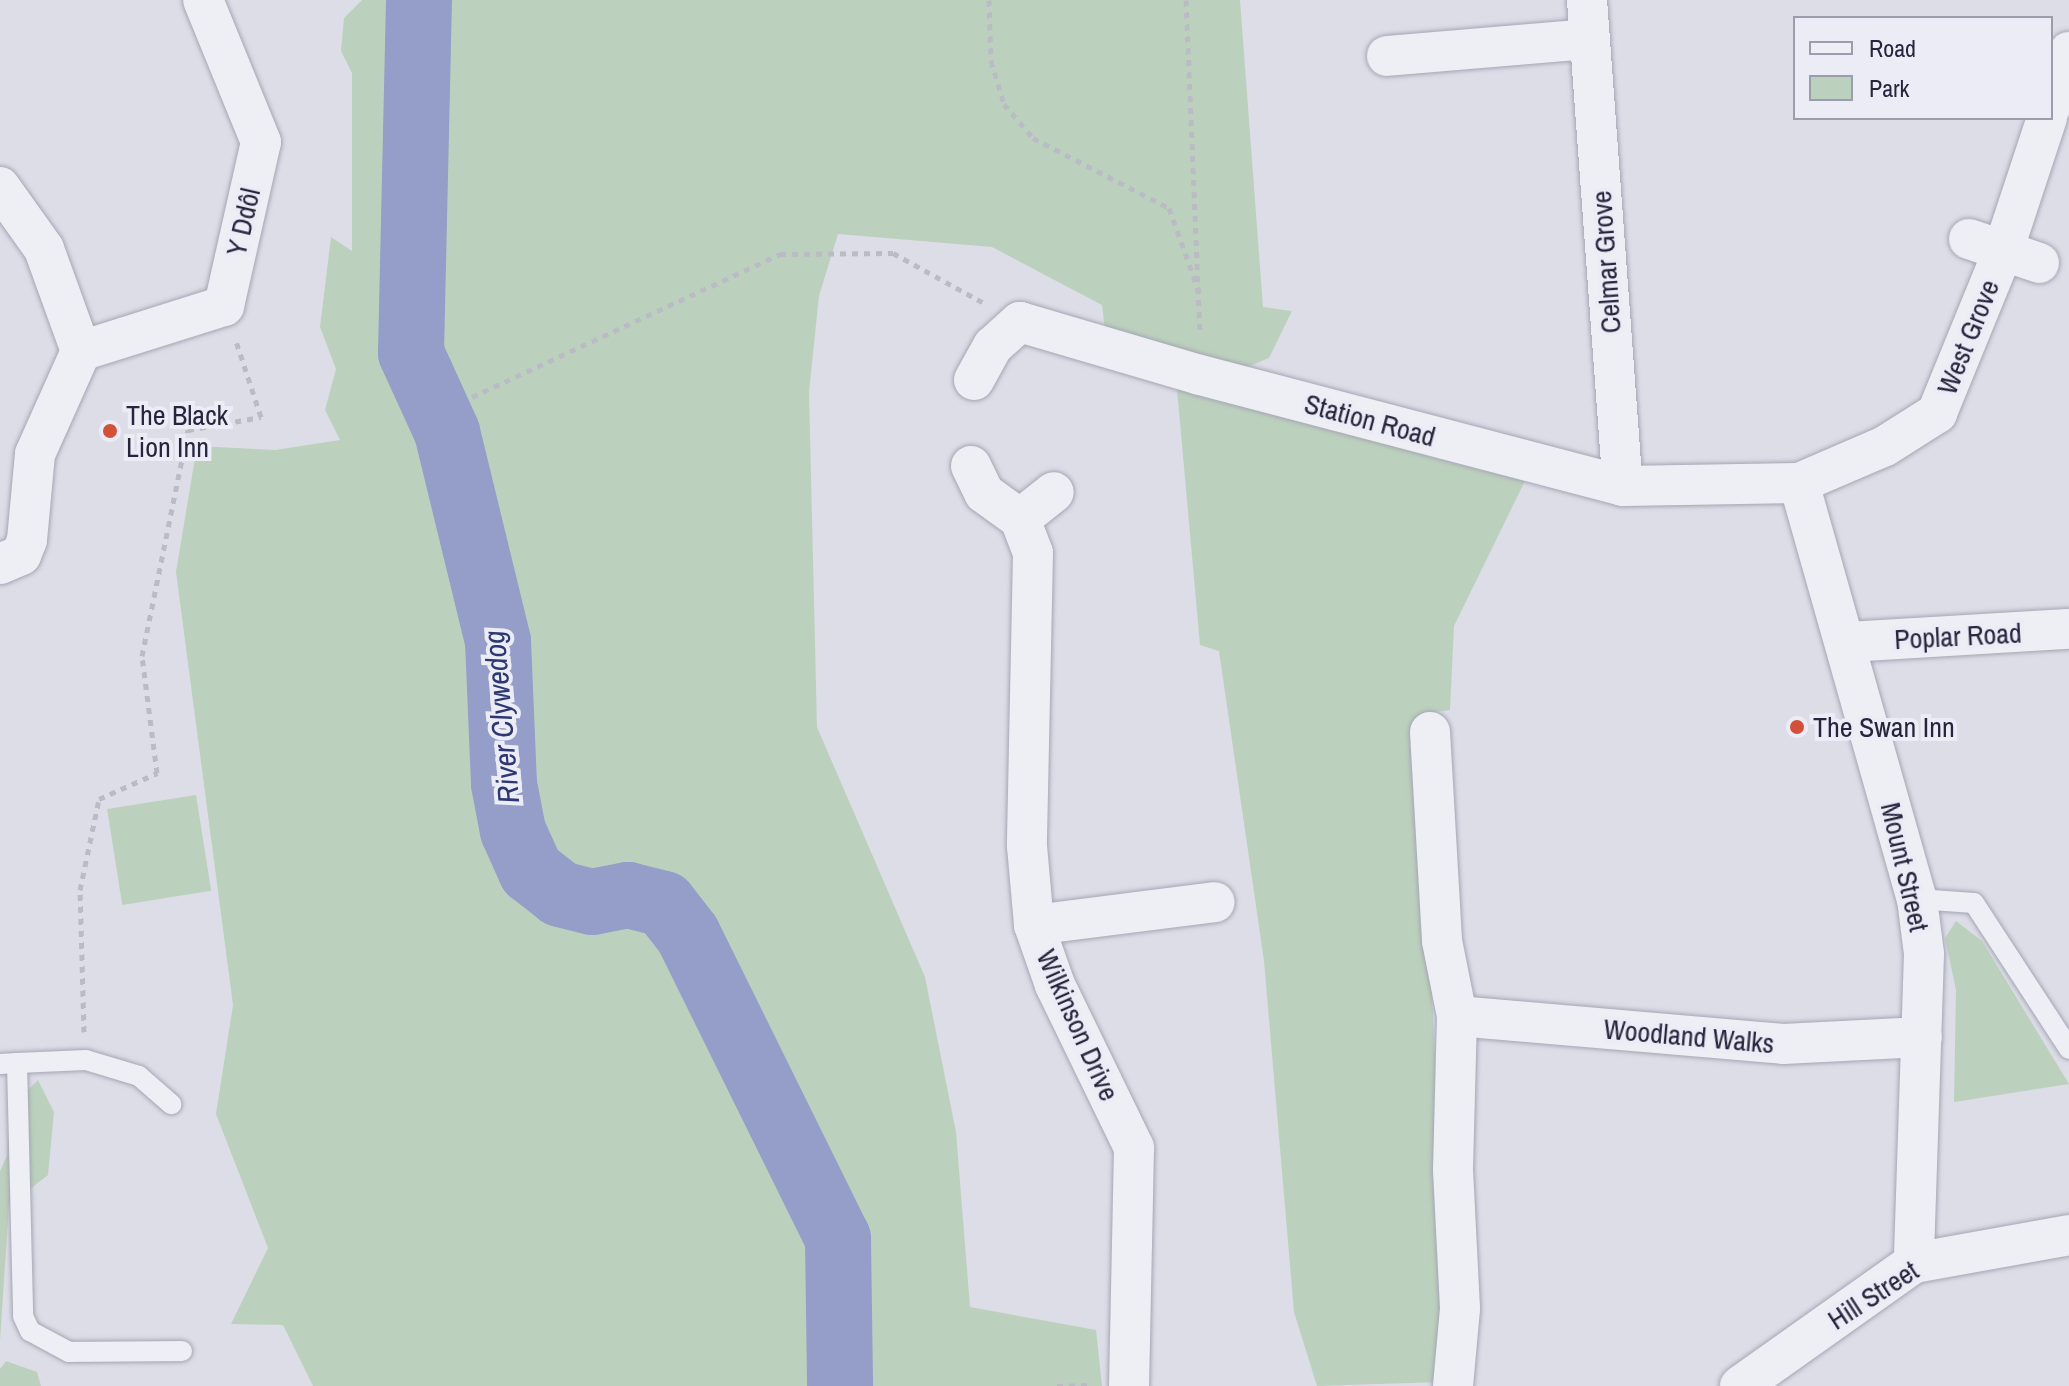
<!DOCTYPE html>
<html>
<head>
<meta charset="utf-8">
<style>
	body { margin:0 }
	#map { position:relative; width:2069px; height:1386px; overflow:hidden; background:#dcdde7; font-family:"Archivo Narrow",sans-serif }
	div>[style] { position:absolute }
	.green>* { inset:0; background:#bcd1bd; transform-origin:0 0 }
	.river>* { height:66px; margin:-33px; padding:0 33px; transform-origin:33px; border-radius:33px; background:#949ec9 }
	.path>* { height:5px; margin-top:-2.5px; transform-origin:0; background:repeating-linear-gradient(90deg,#babbc5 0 6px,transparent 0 12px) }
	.roads { filter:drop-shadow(0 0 2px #a5a6b4) drop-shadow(0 0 2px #a5a6b4) }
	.service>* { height:20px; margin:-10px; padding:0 10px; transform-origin:10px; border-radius:10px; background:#eeeff5 }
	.minor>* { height:40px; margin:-20px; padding:0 20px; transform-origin:20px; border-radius:20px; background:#eeeff5 }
	.dots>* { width:22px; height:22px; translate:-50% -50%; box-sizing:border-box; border:4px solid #ebecf5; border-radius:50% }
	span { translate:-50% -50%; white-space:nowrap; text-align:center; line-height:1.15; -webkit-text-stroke:8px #ebecf5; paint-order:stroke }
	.street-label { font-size:28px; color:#25263e }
	.poi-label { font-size:28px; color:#25263e }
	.left { translate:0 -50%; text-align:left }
	.water-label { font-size:30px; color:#2d3773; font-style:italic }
	.legend { position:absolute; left:1793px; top:16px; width:260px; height:104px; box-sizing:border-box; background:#ebecf5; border:2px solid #9c9dac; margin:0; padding:10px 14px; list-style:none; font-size:24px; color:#25263e }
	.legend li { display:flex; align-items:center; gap:16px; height:40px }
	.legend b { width:40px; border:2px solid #9c9dac }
</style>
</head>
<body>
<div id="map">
	<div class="green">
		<div style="clip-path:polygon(evenodd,362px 0,1240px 0,1263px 307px,1292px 311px,1269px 358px,1230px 374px,1106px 339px,1102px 305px,992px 247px,838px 234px,819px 296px,809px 392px,817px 727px,925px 977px,956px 1132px,970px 1307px,1096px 1330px,1102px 1386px,313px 1386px,283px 1325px,231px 1324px,268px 1248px,216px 1114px,233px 1005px,176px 572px,197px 446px,275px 450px,340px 440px,325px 410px,336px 369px,320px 327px,331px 237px,352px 251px,352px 73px,341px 51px,344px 18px,362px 0,418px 337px,422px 365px,447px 408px,468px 422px,463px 440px,487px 553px,468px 570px,466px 527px,442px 497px,441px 461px,400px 349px,418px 337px)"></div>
		<div style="clip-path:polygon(1176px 378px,1423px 445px,1426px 456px,1525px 481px,1454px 626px,1450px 710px,1427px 713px,1432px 997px,1448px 1313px,1441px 1382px,1317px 1386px,1294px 1312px,1264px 961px,1219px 651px,1200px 645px)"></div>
		<div style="left:196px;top:795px;width:97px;height:90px;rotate:81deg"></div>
		<div style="clip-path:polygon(1956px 921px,1982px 941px,2069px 1084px,1954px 1102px,1956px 990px,1945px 938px)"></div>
		<div style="clip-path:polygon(38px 1080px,54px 1112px,48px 1175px,9px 1205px,0 1341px,0 1171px,7px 1156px,9px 1109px)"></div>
		<div style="clip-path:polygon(6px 1361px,37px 1372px,41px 1386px,0 1386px,0 1369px)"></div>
	</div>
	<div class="river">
		<div style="left:419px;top:0;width:353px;rotate:91.3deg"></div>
		<div style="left:411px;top:353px;width:87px;rotate:65.5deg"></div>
		<div style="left:447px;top:432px;width:215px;rotate:76.3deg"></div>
		<div style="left:498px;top:641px;width:143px;rotate:87.6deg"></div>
		<div style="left:504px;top:784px;width:48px;rotate:79.2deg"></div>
		<div style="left:513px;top:831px;width:44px;rotate:65.8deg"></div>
		<div style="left:531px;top:871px;width:37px;rotate:38deg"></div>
		<div style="left:560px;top:894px;width:33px;rotate:14deg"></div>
		<div style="left:592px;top:902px;width:37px;rotate:-11deg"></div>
		<div style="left:628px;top:895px;width:37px;rotate:14deg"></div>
		<div style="left:664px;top:904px;width:39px;rotate:52deg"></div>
		<div style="left:688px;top:935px;width:338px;rotate:63.7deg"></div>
		<div style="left:838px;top:1238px;width:148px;rotate:89.2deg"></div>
	</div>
	<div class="path">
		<div style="left:989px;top:0;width:61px;rotate:88.1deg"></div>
		<div style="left:991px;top:61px;width:45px;rotate:73.2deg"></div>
		<div style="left:1004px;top:104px;width:45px;rotate:49.5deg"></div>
		<div style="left:1033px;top:138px;width:153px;rotate:27.2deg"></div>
		<div style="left:1169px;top:208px;width:89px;rotate:70.3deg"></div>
		<div style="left:1186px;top:0;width:334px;rotate:87.6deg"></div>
		<div style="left:472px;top:397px;width:340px;rotate:-24.9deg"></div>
		<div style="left:780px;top:254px;width:113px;rotate:-0.5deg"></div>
		<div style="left:893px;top:253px;width:104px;rotate:28.8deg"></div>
		<div style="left:84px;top:1032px;width:142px;rotate:-91.6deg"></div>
		<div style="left:80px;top:890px;width:93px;rotate:-78.2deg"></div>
		<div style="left:99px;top:799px;width:64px;rotate:-24.1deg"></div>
		<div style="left:157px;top:773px;width:118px;rotate:-97.3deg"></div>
		<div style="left:142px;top:656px;width:231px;rotate:-78.5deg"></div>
		<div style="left:188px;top:430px;width:74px;rotate:-10.1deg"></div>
		<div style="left:261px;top:417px;width:80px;rotate:-108.2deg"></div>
		<div style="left:1057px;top:1386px;width:34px;rotate:-2deg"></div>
	</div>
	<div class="roads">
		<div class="service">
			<div style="left:1917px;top:899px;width:57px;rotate:4deg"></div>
			<div style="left:1974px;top:903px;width:174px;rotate:56.9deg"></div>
			<div style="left:17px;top:1063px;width:69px;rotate:-2.5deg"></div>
			<div style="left:86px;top:1060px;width:55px;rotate:16.8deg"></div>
			<div style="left:139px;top:1076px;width:43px;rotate:41.2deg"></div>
			<div style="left:0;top:1064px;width:17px;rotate:-3deg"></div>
			<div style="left:17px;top:1063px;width:253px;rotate:88.6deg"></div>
			<div style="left:23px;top:1316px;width:17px;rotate:65deg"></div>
			<div style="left:30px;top:1331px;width:44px;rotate:28.3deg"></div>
			<div style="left:69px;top:1352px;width:113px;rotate:-0.5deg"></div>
		</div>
		<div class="minor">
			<div style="left:1587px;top:0;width:487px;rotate:85.8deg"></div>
			<div style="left:1387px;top:56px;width:202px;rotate:-4.8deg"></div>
			<div style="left:2051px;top:106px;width:57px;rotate:-71.6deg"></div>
			<div style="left:0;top:187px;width:76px;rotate:54.6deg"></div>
			<div style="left:44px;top:249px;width:109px;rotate:70.1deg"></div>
			<div style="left:81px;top:351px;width:150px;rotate:-17.5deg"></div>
			<div style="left:224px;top:306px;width:168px;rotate:-77.3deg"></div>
			<div style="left:261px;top:142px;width:153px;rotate:-112.2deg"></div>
			<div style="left:1969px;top:239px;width:74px;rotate:18.9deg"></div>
			<div style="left:974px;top:380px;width:39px;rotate:-61deg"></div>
			<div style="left:993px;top:346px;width:36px;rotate:-42deg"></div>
			<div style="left:1020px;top:322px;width:188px;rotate:16.4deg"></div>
			<div style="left:1200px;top:375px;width:437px;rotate:14.7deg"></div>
			<div style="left:1623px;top:486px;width:176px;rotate:-1deg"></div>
			<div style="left:1799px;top:483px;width:94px;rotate:-23.3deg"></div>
			<div style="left:1885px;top:446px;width:62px;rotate:-32.4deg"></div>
			<div style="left:1937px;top:413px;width:175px;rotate:-67.8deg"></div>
			<div style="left:2003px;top:251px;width:140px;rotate:-71.7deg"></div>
			<div style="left:971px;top:466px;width:30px;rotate:64deg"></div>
			<div style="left:984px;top:493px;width:44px;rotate:35.8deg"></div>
			<div style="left:1020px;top:519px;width:36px;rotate:69deg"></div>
			<div style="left:1033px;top:553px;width:293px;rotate:91.2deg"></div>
			<div style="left:1027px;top:846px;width:79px;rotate:84.9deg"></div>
			<div style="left:1034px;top:925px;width:64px;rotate:70.7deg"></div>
			<div style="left:1055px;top:985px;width:181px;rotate:64.1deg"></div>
			<div style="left:1134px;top:1148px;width:238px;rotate:91.2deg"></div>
			<div style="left:1799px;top:483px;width:432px;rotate:74.2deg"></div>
			<div style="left:1917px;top:899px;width:55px;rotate:82.7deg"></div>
			<div style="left:1924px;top:954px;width:309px;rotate:91.9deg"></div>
			<div style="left:1020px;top:519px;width:43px;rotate:-38.5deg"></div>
			<div style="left:0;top:564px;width:23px;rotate:-23deg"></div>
			<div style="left:21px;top:555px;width:16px;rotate:-68deg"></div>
			<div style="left:27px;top:540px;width:86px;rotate:-84.7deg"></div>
			<div style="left:35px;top:454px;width:113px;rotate:-65.9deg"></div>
			<div style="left:1847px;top:642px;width:222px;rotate:-3.4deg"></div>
			<div style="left:1430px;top:732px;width:209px;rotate:86.7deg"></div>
			<div style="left:1442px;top:941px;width:76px;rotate:78.7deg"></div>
			<div style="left:1457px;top:1016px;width:154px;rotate:91.5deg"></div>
			<div style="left:1453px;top:1170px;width:139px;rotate:87.1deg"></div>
			<div style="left:1460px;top:1309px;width:77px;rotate:95.2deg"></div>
			<div style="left:1034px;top:925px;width:182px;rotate:-7.2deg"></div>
			<div style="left:1457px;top:1016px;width:327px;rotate:4.9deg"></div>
			<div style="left:1783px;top:1044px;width:139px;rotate:-2.9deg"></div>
			<div style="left:1740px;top:1386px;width:213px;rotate:-35.3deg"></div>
			<div style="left:1914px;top:1263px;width:158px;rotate:-10.2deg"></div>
		</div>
	</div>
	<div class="dots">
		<div style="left:110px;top:431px;background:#d55038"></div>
		<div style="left:1797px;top:727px;background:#d55038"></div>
	</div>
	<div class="street-label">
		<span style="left:243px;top:222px;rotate:-77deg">Y Ddôl</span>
		<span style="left:1606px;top:262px;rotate:-94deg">Celmar Grove</span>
		<span style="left:1968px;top:337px;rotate:-68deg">West Grove</span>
		<span style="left:1370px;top:420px;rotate:15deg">Station Road</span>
		<span style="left:1958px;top:636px;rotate:-3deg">Poplar Road</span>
		<span style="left:1905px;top:867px;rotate:77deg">Mount Street</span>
		<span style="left:1078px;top:1025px;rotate:66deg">Wilkinson Drive</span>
		<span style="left:1689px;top:1036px;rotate:5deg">Woodland Walks</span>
		<span style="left:1873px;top:1295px;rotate:-33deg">Hill Street</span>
	</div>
	<div class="poi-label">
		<span class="left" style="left:126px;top:431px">The Black<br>Lion Inn</span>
		<span class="left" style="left:1813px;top:727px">The Swan Inn</span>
	</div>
	<div class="water-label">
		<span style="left:501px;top:717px;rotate:-95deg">River Clywedog</span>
	</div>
	<ul class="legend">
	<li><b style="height:10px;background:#eeeff5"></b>Road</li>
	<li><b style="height:22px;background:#bcd1bd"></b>Park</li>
	</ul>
</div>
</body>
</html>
